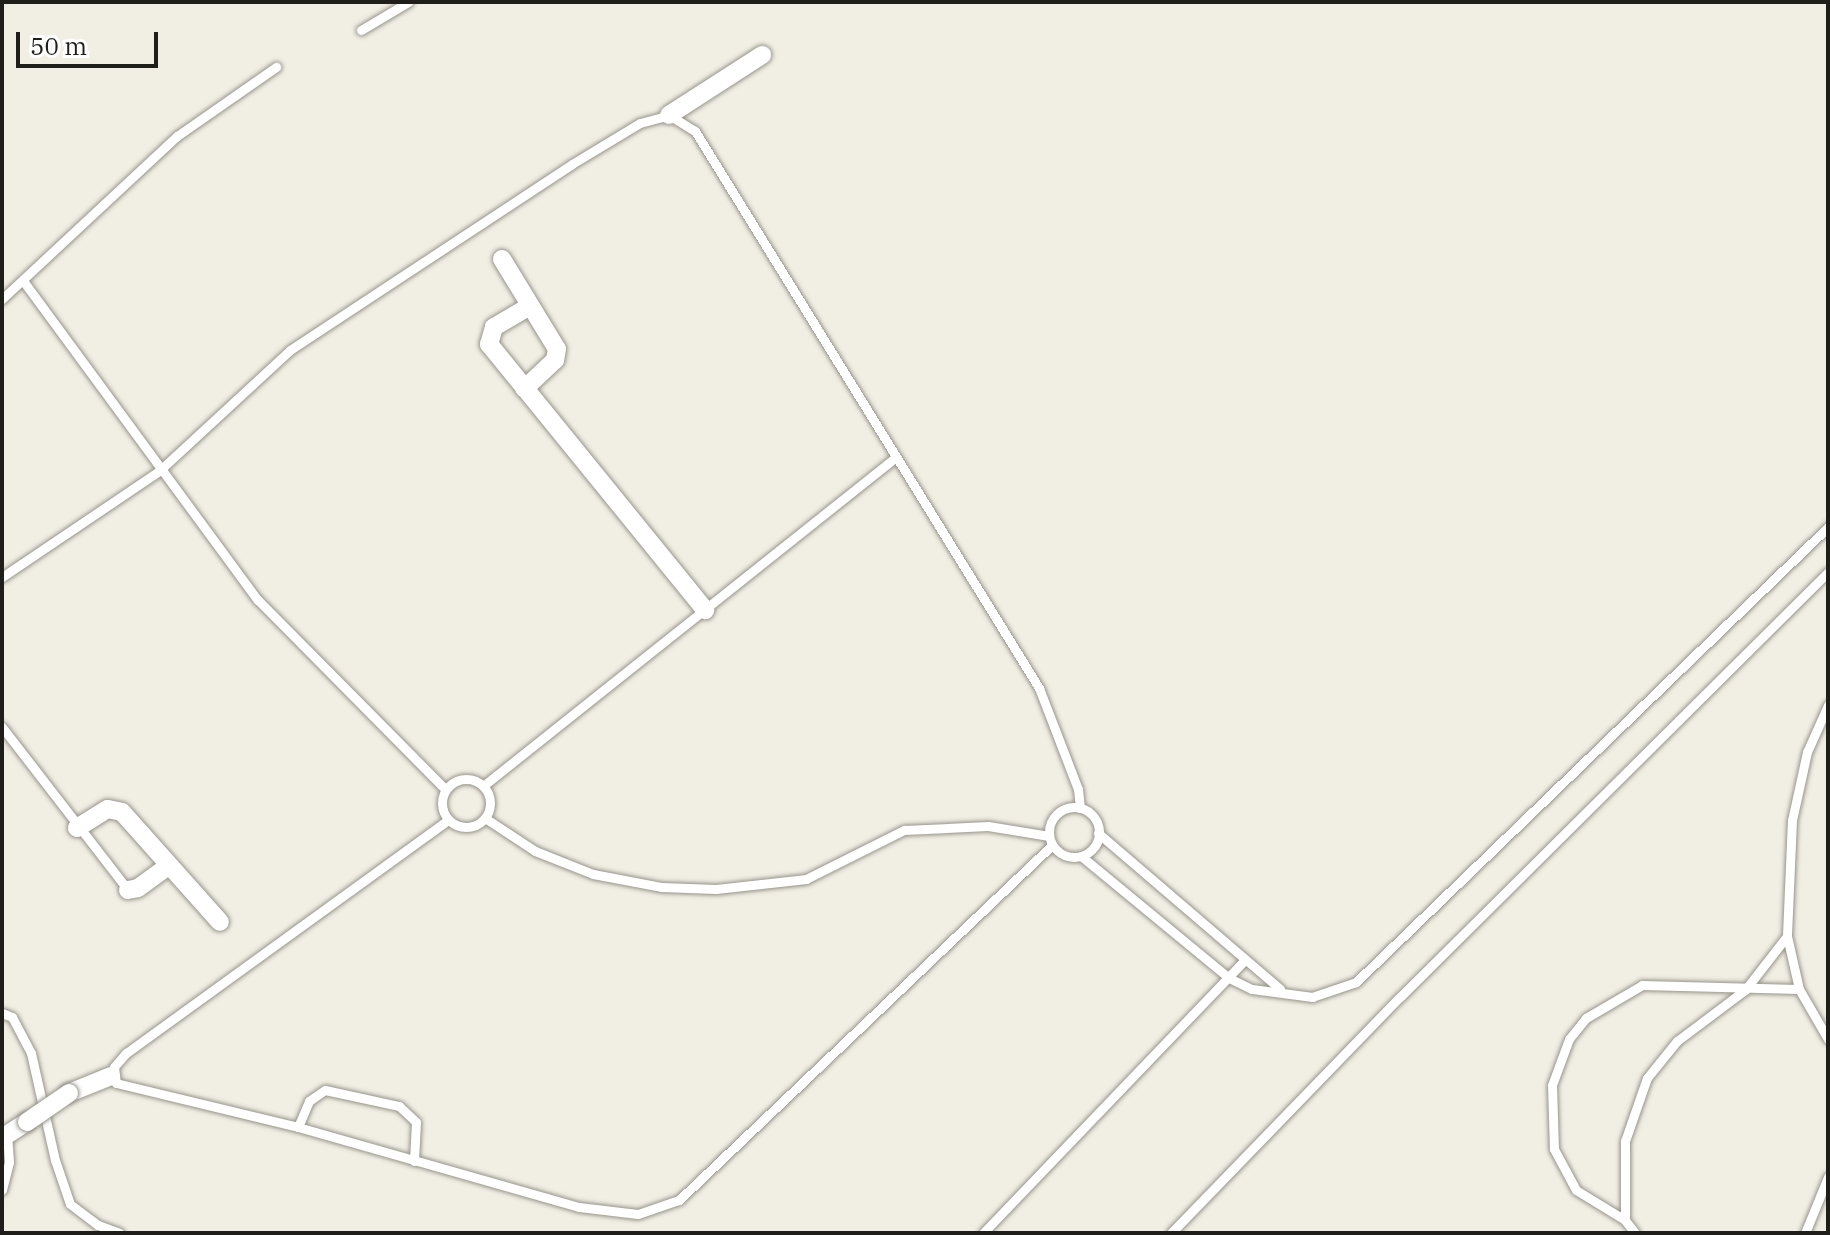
<!DOCTYPE html>
<html>
<head>
<meta charset="utf-8">
<style>
	body { margin:0 }
	#map { position:relative; width:1830px; height:1235px; overflow:hidden; background:#f1eee4; font-family:"IBM Plex Serif",serif }
	div>[style] { position:absolute }
	.roads { filter:drop-shadow(0 0 2px #97948c) drop-shadow(0 0 2px #97948c) }
	.lane>* { height:9px; margin:-4.5px; padding:0 4.5px; transform-origin:4.5px; border-radius:4.5px; background:#fff }
	.lane>.ring { margin:-4.5px; padding:0; box-sizing:content-box; background:none; border:9px solid #fff; border-radius:50% }
	.street>* { height:18px; margin:-9px; padding:0 9px; transform-origin:9px; border-radius:9px; background:#fff }
	.bridges { filter:drop-shadow(0 0 2px #97948c) drop-shadow(0 0 2px #97948c) }
	.street-bridge>* { height:18px; margin:-9px; padding:0 9px; transform-origin:9px; border-radius:9px; background:#fff }
	span { translate:-50% -50%; white-space:nowrap; text-align:center; line-height:1.15; -webkit-text-stroke:6px #fff; paint-order:stroke }
	.frame { position:absolute; inset:0; border:4px solid #1f1e1a; pointer-events:none }
	.scale { position:absolute; left:16px; top:32px; width:142px; height:36px; box-sizing:border-box; border:4px solid #1f1e1a; border-top:0; padding-left:10px; font-size:24px; line-height:28px; white-space:nowrap; color:#1f1e1a; -webkit-text-stroke:6px #fff; paint-order:stroke }
</style>
</head>
<body>
<div id="map">
	<div class="roads">
		<div class="lane">
			<div style="left:361px;top:30px;width:55px;rotate:-30.8deg"></div>
			<div style="left:24px;top:282px;width:395px;rotate:53.7deg"></div>
			<div style="left:258px;top:600px;width:266px;rotate:45.3deg"></div>
			<div style="left:2px;top:299px;width:239px;rotate:-43deg"></div>
			<div style="left:177px;top:136px;width:121px;rotate:-34.9deg"></div>
			<div style="left:2px;top:577px;width:189px;rotate:-34deg"></div>
			<div style="left:159px;top:471px;width:178px;rotate:-42.7deg"></div>
			<div style="left:290px;top:350px;width:338px;rotate:-33.4deg"></div>
			<div style="left:572px;top:164px;width:79px;rotate:-31.1deg"></div>
			<div style="left:640px;top:123px;width:30px;rotate:-15deg"></div>
			<div style="left:669px;top:115px;width:31px;rotate:32deg"></div>
			<div style="left:695px;top:131px;width:655px;rotate:58.3deg"></div>
			<div style="left:1039px;top:688px;width:108px;rotate:68.9deg"></div>
			<div style="left:1078px;top:789px;width:19px;rotate:84deg"></div>
			<div style="left:1828px;top:705px;width:51px;rotate:114.1deg"></div>
			<div style="left:1807px;top:752px;width:70px;rotate:102.4deg"></div>
			<div style="left:1792px;top:820px;width:116px;rotate:92.5deg"></div>
			<div style="left:1787px;top:936px;width:54px;rotate:77.2deg"></div>
			<div style="left:1799px;top:989px;width:58px;rotate:59.9deg"></div>
			<div style="left:2px;top:727px;width:206px;rotate:52.3deg"></div>
			<div class="ring" style="left:442px;top:779px;width:39px;height:39px"></div>
			<div style="left:483px;top:786px;width:528px;rotate:-38.54deg"></div>
			<div class="ring" style="left:1049px;top:807px;width:41px;height:41px"></div>
			<div style="left:485px;top:818px;width:60px;rotate:33.4deg"></div>
			<div style="left:535px;top:851px;width:62px;rotate:21.6deg"></div>
			<div style="left:593px;top:874px;width:69px;rotate:10.8deg"></div>
			<div style="left:661px;top:887px;width:55px;rotate:2.1deg"></div>
			<div style="left:716px;top:889px;width:91px;rotate:-6.3deg"></div>
			<div style="left:806px;top:879px;width:110px;rotate:-26.6deg"></div>
			<div style="left:904px;top:830px;width:84px;rotate:-2.7deg"></div>
			<div style="left:988px;top:826px;width:62px;rotate:9.3deg"></div>
			<div style="left:448px;top:820px;width:397px;rotate:144.1deg"></div>
			<div style="left:126px;top:1053px;width:18px;rotate:131deg"></div>
			<div style="left:114px;top:1067px;width:16px;rotate:83deg"></div>
			<div style="left:116px;top:1083px;width:187px;rotate:13.6deg"></div>
			<div style="left:298px;top:1127px;width:292px;rotate:15.9deg"></div>
			<div style="left:579px;top:1207px;width:59px;rotate:6.8deg"></div>
			<div style="left:638px;top:1214px;width:43px;rotate:-18.9deg"></div>
			<div style="left:679px;top:1200px;width:515px;rotate:-43.58deg"></div>
			<div style="left:1098px;top:833px;width:240px;rotate:40.6deg"></div>
			<div style="left:1081px;top:856px;width:192px;rotate:39.5deg"></div>
			<div style="left:1229px;top:978px;width:25px;rotate:26deg"></div>
			<div style="left:1252px;top:989px;width:61px;rotate:7.6deg"></div>
			<div style="left:1312px;top:997px;width:46px;rotate:-18.8deg"></div>
			<div style="left:1356px;top:982px;width:656px;rotate:-43.95deg"></div>
			<div style="left:2px;top:1013px;width:11px;rotate:22deg"></div>
			<div style="left:12px;top:1017px;width:41px;rotate:62.2deg"></div>
			<div style="left:31px;top:1053px;width:110px;rotate:77.4deg"></div>
			<div style="left:55px;top:1160px;width:46px;rotate:71.2deg"></div>
			<div style="left:70px;top:1204px;width:35px;rotate:37deg"></div>
			<div style="left:98px;top:1225px;width:23px;rotate:20deg"></div>
			<div style="left:298px;top:1127px;width:28px;rotate:-67deg"></div>
			<div style="left:309px;top:1101px;width:19px;rotate:-35deg"></div>
			<div style="left:325px;top:1090px;width:76px;rotate:12.2deg"></div>
			<div style="left:399px;top:1106px;width:23px;rotate:43deg"></div>
			<div style="left:416px;top:1122px;width:39px;rotate:93deg"></div>
			<div style="left:2px;top:1190px;width:29px;rotate:-76deg"></div>
			<div style="left:9px;top:1162px;width:27px;rotate:-94deg"></div>
			<div style="left:1625px;top:1220px;width:79px;rotate:-90deg"></div>
			<div style="left:1625px;top:1141px;width:67px;rotate:-70.8deg"></div>
			<div style="left:1647px;top:1078px;width:48px;rotate:-51deg"></div>
			<div style="left:1677px;top:1041px;width:85px;rotate:-36.9deg"></div>
			<div style="left:1745px;top:990px;width:68px;rotate:-52.1deg"></div>
			<div style="left:983px;top:1233px;width:377px;rotate:-46.2deg"></div>
			<div style="left:1171px;top:1233px;width:329px;rotate:-45.9deg"></div>
			<div style="left:1400px;top:997px;width:603px;rotate:-44.8deg"></div>
			<div style="left:1635px;top:1233px;width:16px;rotate:-128deg"></div>
			<div style="left:1625px;top:1220px;width:57px;rotate:-148.5deg"></div>
			<div style="left:1576px;top:1190px;width:47px;rotate:-118.2deg"></div>
			<div style="left:1554px;top:1149px;width:64px;rotate:-91.8deg"></div>
			<div style="left:1552px;top:1085px;width:49px;rotate:-69.7deg"></div>
			<div style="left:1569px;top:1039px;width:27px;rotate:-51deg"></div>
			<div style="left:1586px;top:1018px;width:65px;rotate:-30.5deg"></div>
			<div style="left:1642px;top:985px;width:157px;rotate:1.5deg"></div>
			<div style="left:1805px;top:1233px;width:61px;rotate:-67.7deg"></div>
		</div>
		<div class="street">
			<div style="left:669px;top:115px;width:111px;rotate:-32.8deg"></div>
			<div style="left:502px;top:259px;width:105px;rotate:58.6deg"></div>
			<div style="left:557px;top:349px;width:11px;rotate:100deg"></div>
			<div style="left:555px;top:360px;width:42px;rotate:136.9deg"></div>
			<div style="left:530px;top:306px;width:42px;rotate:149.7deg"></div>
			<div style="left:494px;top:327px;width:18px;rotate:106deg"></div>
			<div style="left:489px;top:344px;width:343px;rotate:50.9deg"></div>
			<div style="left:77px;top:828px;width:36px;rotate:-32deg"></div>
			<div style="left:108px;top:809px;width:14px;rotate:12deg"></div>
			<div style="left:122px;top:812px;width:147px;rotate:48.3deg"></div>
			<div style="left:128px;top:890px;width:10px;rotate:-11deg"></div>
			<div style="left:138px;top:888px;width:37px;rotate:-36deg"></div>
			<div style="left:69px;top:1093px;width:45px;rotate:-22deg"></div>
			<div style="left:2px;top:1138px;width:30px;rotate:-33deg"></div>
		</div>
	</div>
	<div class="bridges">
		<div class="street-bridge">
			<div style="left:27px;top:1122px;width:51px;rotate:-34.6deg"></div>
		</div>
	</div>
	<div class="frame"></div>
	<div class="scale">50 m</div>
</div>
</body>
</html>
